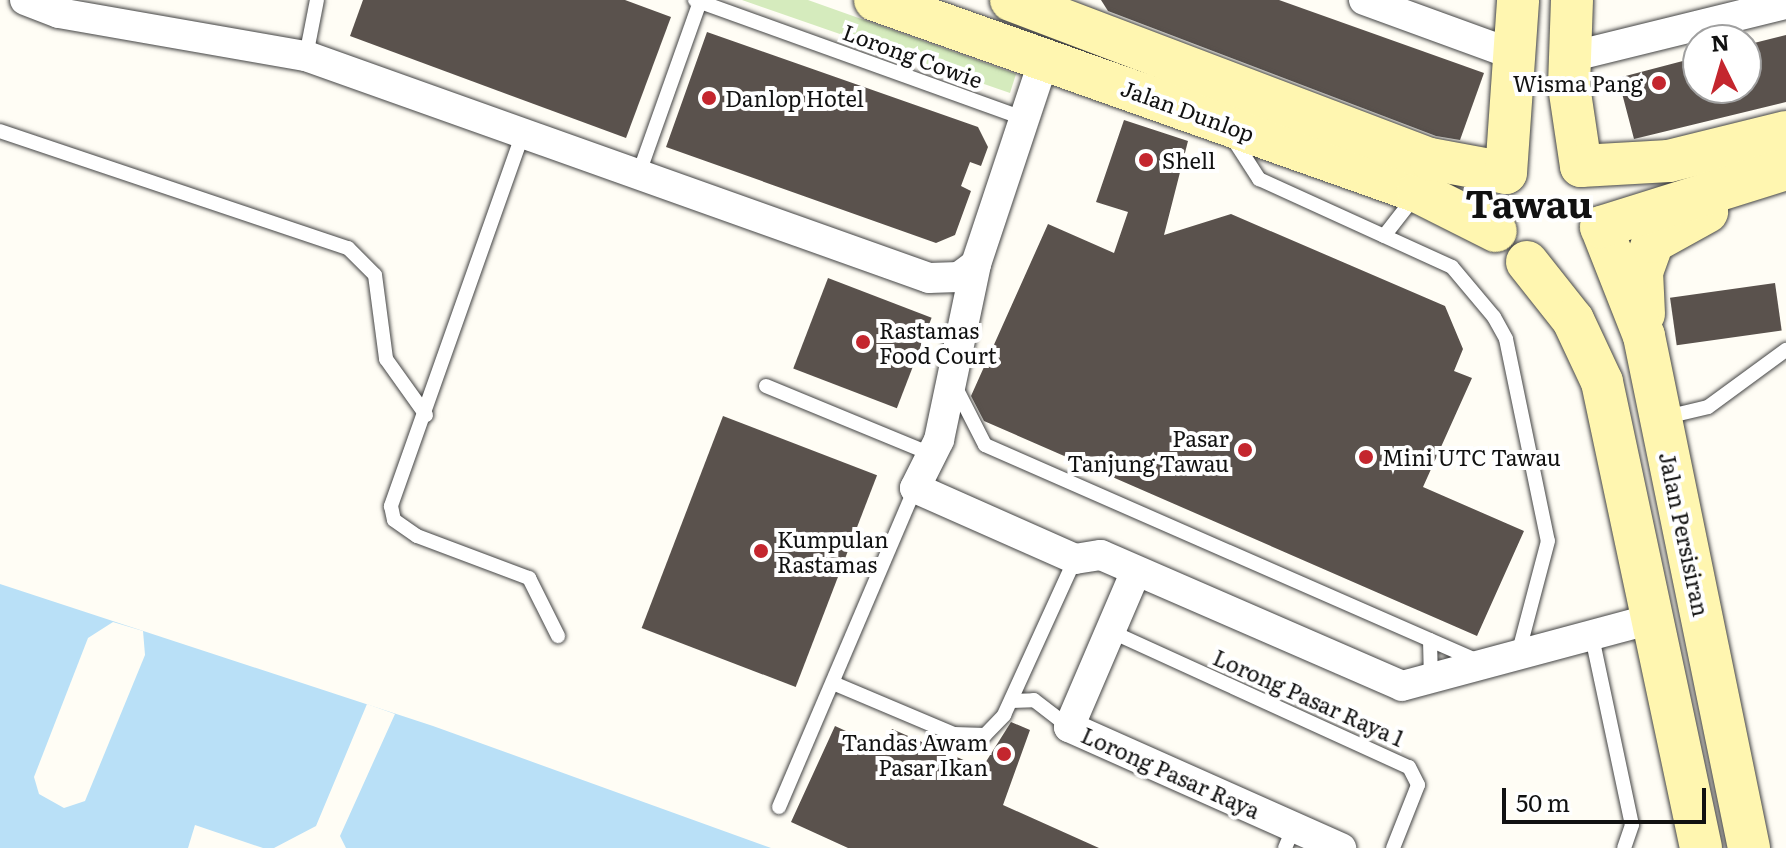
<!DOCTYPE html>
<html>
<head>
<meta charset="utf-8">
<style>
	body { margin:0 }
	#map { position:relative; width:1786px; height:848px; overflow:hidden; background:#fffdf5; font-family:Literata,serif }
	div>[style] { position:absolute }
	.green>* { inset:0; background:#d5ebbd }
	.water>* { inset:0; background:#b9e0f7 }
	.pier>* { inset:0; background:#fffdf5 }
	.building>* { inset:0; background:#5a524d; transform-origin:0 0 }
	.roads { filter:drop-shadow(0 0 2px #444) drop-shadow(0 0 2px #444) }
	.lane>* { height:14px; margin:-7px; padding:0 7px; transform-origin:7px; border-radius:7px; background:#fff }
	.street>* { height:30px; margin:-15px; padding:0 15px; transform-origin:15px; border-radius:15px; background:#fff }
	.secondary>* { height:42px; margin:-21px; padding:0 21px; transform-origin:21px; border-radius:21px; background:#fff6b0 }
	.dots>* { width:22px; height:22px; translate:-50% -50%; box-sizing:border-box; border:4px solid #fff; border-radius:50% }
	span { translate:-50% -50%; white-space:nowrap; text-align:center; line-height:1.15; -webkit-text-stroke:8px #fff; paint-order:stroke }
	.street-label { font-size:22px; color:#111 }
	.poi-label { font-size:22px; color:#111 }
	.right { translate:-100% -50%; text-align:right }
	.left { translate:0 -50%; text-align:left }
	.town-label { font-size:38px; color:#111; font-weight:700 }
	.north { position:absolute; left:1682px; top:24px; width:80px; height:80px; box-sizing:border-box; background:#fff; border:2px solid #a0a0a0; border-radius:50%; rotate:355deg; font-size:22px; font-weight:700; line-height:32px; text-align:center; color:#111 }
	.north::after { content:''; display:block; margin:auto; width:28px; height:36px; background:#c4262e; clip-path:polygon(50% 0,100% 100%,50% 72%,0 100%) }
	.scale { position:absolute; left:1502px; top:788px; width:204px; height:36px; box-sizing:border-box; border:4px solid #111; border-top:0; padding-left:10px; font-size:24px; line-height:28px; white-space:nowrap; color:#111; -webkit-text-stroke:6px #fff; paint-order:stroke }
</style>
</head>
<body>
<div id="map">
	<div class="green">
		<div style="clip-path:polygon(742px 0,808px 0,1016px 74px,1010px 93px)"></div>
	</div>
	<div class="water">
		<div style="clip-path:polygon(0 584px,433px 726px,771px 848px,0 848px)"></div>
	</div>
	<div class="pier">
		<div style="clip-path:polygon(113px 622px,143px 631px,145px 655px,85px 801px,64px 808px,39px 794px,34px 777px,88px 638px)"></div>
		<div style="clip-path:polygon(367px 704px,395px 714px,340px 836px,346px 848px,274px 848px,316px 826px)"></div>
		<div style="clip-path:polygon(195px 825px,263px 848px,188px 848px)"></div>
	</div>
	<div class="building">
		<div style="clip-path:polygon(363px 0,625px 0,671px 17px,626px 138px,350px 36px)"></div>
		<div style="clip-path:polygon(1101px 0,1279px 0,1484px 73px,1460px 140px,1436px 136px,1108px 11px)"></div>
		<div style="clip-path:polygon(707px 32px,978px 127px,988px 147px,981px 166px,970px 162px,961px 186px,971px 191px,955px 235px,936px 243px,666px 147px)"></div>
		<div style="clip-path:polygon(1786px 35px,1786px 102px,1634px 139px,1618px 78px,1698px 57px,1698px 88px,1746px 88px,1746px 45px)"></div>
		<div style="clip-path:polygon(1124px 120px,1188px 141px,1164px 235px,1231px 214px,1445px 306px,1463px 349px,1454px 371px,1472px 378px,1423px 487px,1524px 531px,1477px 636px,984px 421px,971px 396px,1048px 224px,1114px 253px,1128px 212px,1096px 202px)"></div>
		<div style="left:828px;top:278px;width:111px;height:97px;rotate:21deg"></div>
		<div style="left:1775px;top:283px;width:48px;height:106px;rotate:82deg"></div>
		<div style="left:723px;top:416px;width:165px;height:227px;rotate:21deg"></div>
		<div style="clip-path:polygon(1011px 722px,1030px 730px,1003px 805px,1099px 848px,848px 848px,791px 822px,835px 726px,883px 748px,892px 729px,982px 768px)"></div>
	</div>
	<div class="roads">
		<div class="lane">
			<div style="left:695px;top:0;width:352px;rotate:19.8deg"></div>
			<div style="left:306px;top:56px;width:57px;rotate:-78.9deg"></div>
			<div style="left:0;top:131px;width:367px;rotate:18.6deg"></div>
			<div style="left:348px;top:248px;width:38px;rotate:45deg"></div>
			<div style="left:375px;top:275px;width:85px;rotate:82.5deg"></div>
			<div style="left:386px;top:359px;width:69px;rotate:54.5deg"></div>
			<div style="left:523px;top:133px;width:396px;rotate:109.5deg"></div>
			<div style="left:391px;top:506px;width:14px;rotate:78deg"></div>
			<div style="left:394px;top:520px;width:28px;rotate:35deg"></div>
			<div style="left:417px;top:536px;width:120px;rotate:20.6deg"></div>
			<div style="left:529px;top:578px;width:65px;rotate:63.4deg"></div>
			<div style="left:1230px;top:134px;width:54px;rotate:57.2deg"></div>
			<div style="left:1259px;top:179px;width:212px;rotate:24.5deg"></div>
			<div style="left:1452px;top:267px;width:65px;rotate:50deg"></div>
			<div style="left:1494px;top:317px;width:25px;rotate:61deg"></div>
			<div style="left:1506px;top:339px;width:206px;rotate:78.3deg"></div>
			<div style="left:1548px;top:541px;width:121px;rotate:104.8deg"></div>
			<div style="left:639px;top:173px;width:182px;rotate:-70.4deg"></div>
			<div style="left:1384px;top:236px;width:52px;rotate:-52deg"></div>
			<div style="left:766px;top:386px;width:165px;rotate:22.4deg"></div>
			<div style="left:956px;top:388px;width:64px;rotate:63deg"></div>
			<div style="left:985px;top:445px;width:538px;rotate:23.66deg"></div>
			<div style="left:1662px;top:418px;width:47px;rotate:-13.4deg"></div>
			<div style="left:1708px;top:407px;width:97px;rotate:-36.2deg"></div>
			<div style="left:1110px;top:631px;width:328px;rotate:24.5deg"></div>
			<div style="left:1409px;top:767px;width:20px;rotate:63deg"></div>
			<div style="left:1418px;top:785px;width:68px;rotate:111.6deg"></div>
			<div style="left:1592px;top:637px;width:192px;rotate:78deg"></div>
			<div style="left:1632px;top:825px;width:24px;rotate:109deg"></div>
			<div style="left:1430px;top:640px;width:40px;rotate:88.6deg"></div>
			<div style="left:833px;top:683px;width:131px;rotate:22.9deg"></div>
			<div style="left:954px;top:734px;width:31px;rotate:2deg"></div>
			<div style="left:985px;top:735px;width:28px;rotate:-46deg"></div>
			<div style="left:1004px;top:715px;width:171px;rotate:-65.5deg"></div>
			<div style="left:1011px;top:701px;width:23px;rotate:-2deg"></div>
			<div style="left:1034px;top:700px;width:44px;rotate:37.6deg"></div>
			<div style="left:779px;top:807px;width:347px;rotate:-66.9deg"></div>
			<div style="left:1285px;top:848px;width:23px;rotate:-67deg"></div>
		</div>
		<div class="street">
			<div style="left:25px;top:0;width:36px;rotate:21deg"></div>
			<div style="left:59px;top:13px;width:251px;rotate:9.9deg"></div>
			<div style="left:306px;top:56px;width:661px;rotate:19.61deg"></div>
			<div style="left:929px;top:278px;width:30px;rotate:-2deg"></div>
			<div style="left:959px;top:277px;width:21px;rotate:-37deg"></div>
			<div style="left:1364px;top:0;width:161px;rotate:20deg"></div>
			<div style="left:1570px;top:57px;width:222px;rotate:-13.8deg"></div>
			<div style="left:915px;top:488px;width:175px;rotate:23.9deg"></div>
			<div style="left:1075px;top:559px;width:26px;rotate:-9deg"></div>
			<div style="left:1101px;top:555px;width:328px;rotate:23.5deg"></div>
			<div style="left:1402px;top:686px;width:259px;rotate:-15deg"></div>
			<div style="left:915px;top:488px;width:54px;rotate:-63.4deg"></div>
			<div style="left:939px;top:440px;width:180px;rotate:-78.1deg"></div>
			<div style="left:976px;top:264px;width:215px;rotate:-71.6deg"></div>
			<div style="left:1136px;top:571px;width:170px;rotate:113.2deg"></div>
			<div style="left:1069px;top:727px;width:298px;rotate:24deg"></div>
		</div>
		<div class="secondary">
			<div style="left:875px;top:0;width:576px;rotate:19.47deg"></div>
			<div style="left:1418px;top:192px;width:87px;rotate:26.6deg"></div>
			<div style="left:1011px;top:0;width:448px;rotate:20.8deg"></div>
			<div style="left:1430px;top:159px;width:77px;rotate:10.4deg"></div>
			<div style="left:1506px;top:173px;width:173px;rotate:-86deg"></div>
			<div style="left:1572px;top:0;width:86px;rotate:92deg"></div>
			<div style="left:1569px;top:86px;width:81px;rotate:81.5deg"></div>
			<div style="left:1581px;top:166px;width:88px;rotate:-3.3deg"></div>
			<div style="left:1669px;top:161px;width:121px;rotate:-13.9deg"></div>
			<div style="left:1527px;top:262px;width:74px;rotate:51.6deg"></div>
			<div style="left:1573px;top:320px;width:68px;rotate:64.9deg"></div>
			<div style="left:1602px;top:382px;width:476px;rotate:78deg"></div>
			<div style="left:1644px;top:314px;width:42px;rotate:-92.7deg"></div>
			<div style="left:1642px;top:272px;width:32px;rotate:-70deg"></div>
			<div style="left:1653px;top:242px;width:62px;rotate:-29.1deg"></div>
			<div style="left:1749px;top:848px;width:523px;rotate:-101.59deg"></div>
			<div style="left:1644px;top:336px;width:117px;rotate:-111.5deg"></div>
			<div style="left:1601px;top:227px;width:194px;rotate:-17.4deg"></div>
		</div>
	</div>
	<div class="dots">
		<div style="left:1659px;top:83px;background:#c4262e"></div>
		<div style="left:709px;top:98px;background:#c4262e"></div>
		<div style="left:1146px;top:160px;background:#c4262e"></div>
		<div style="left:863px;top:342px;background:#c4262e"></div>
		<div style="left:1245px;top:450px;background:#c4262e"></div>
		<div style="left:1366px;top:457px;background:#c4262e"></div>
		<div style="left:761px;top:551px;background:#c4262e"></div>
		<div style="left:1004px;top:754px;background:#c4262e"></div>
	</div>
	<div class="street-label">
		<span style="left:913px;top:55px;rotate:20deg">Lorong Cowie</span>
		<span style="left:1188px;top:110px;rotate:20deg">Jalan Dunlop</span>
		<span style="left:1685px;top:534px;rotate:78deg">Jalan Persisiran</span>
		<span style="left:1309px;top:697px;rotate:24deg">Lorong Pasar Raya 1</span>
		<span style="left:1171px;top:772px;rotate:24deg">Lorong Pasar Raya</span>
	</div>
	<div class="poi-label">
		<span class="right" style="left:1643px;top:83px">Wisma Pang</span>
		<span class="left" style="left:725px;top:98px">Danlop Hotel</span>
		<span class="left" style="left:1162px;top:160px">Shell</span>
		<span class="left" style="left:879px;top:342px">Rastamas<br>Food Court</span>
		<span class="right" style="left:1229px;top:450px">Pasar<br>Tanjung Tawau</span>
		<span class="left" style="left:1382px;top:457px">Mini UTC Tawau</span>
		<span class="left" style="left:777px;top:551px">Kumpulan<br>Rastamas</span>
		<span class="right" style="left:988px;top:754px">Tandas Awam<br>Pasar Ikan</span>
	</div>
	<div class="town-label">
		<span style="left:1529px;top:202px">Tawau</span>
	</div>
	<div class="north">N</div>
	<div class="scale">50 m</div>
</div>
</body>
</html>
